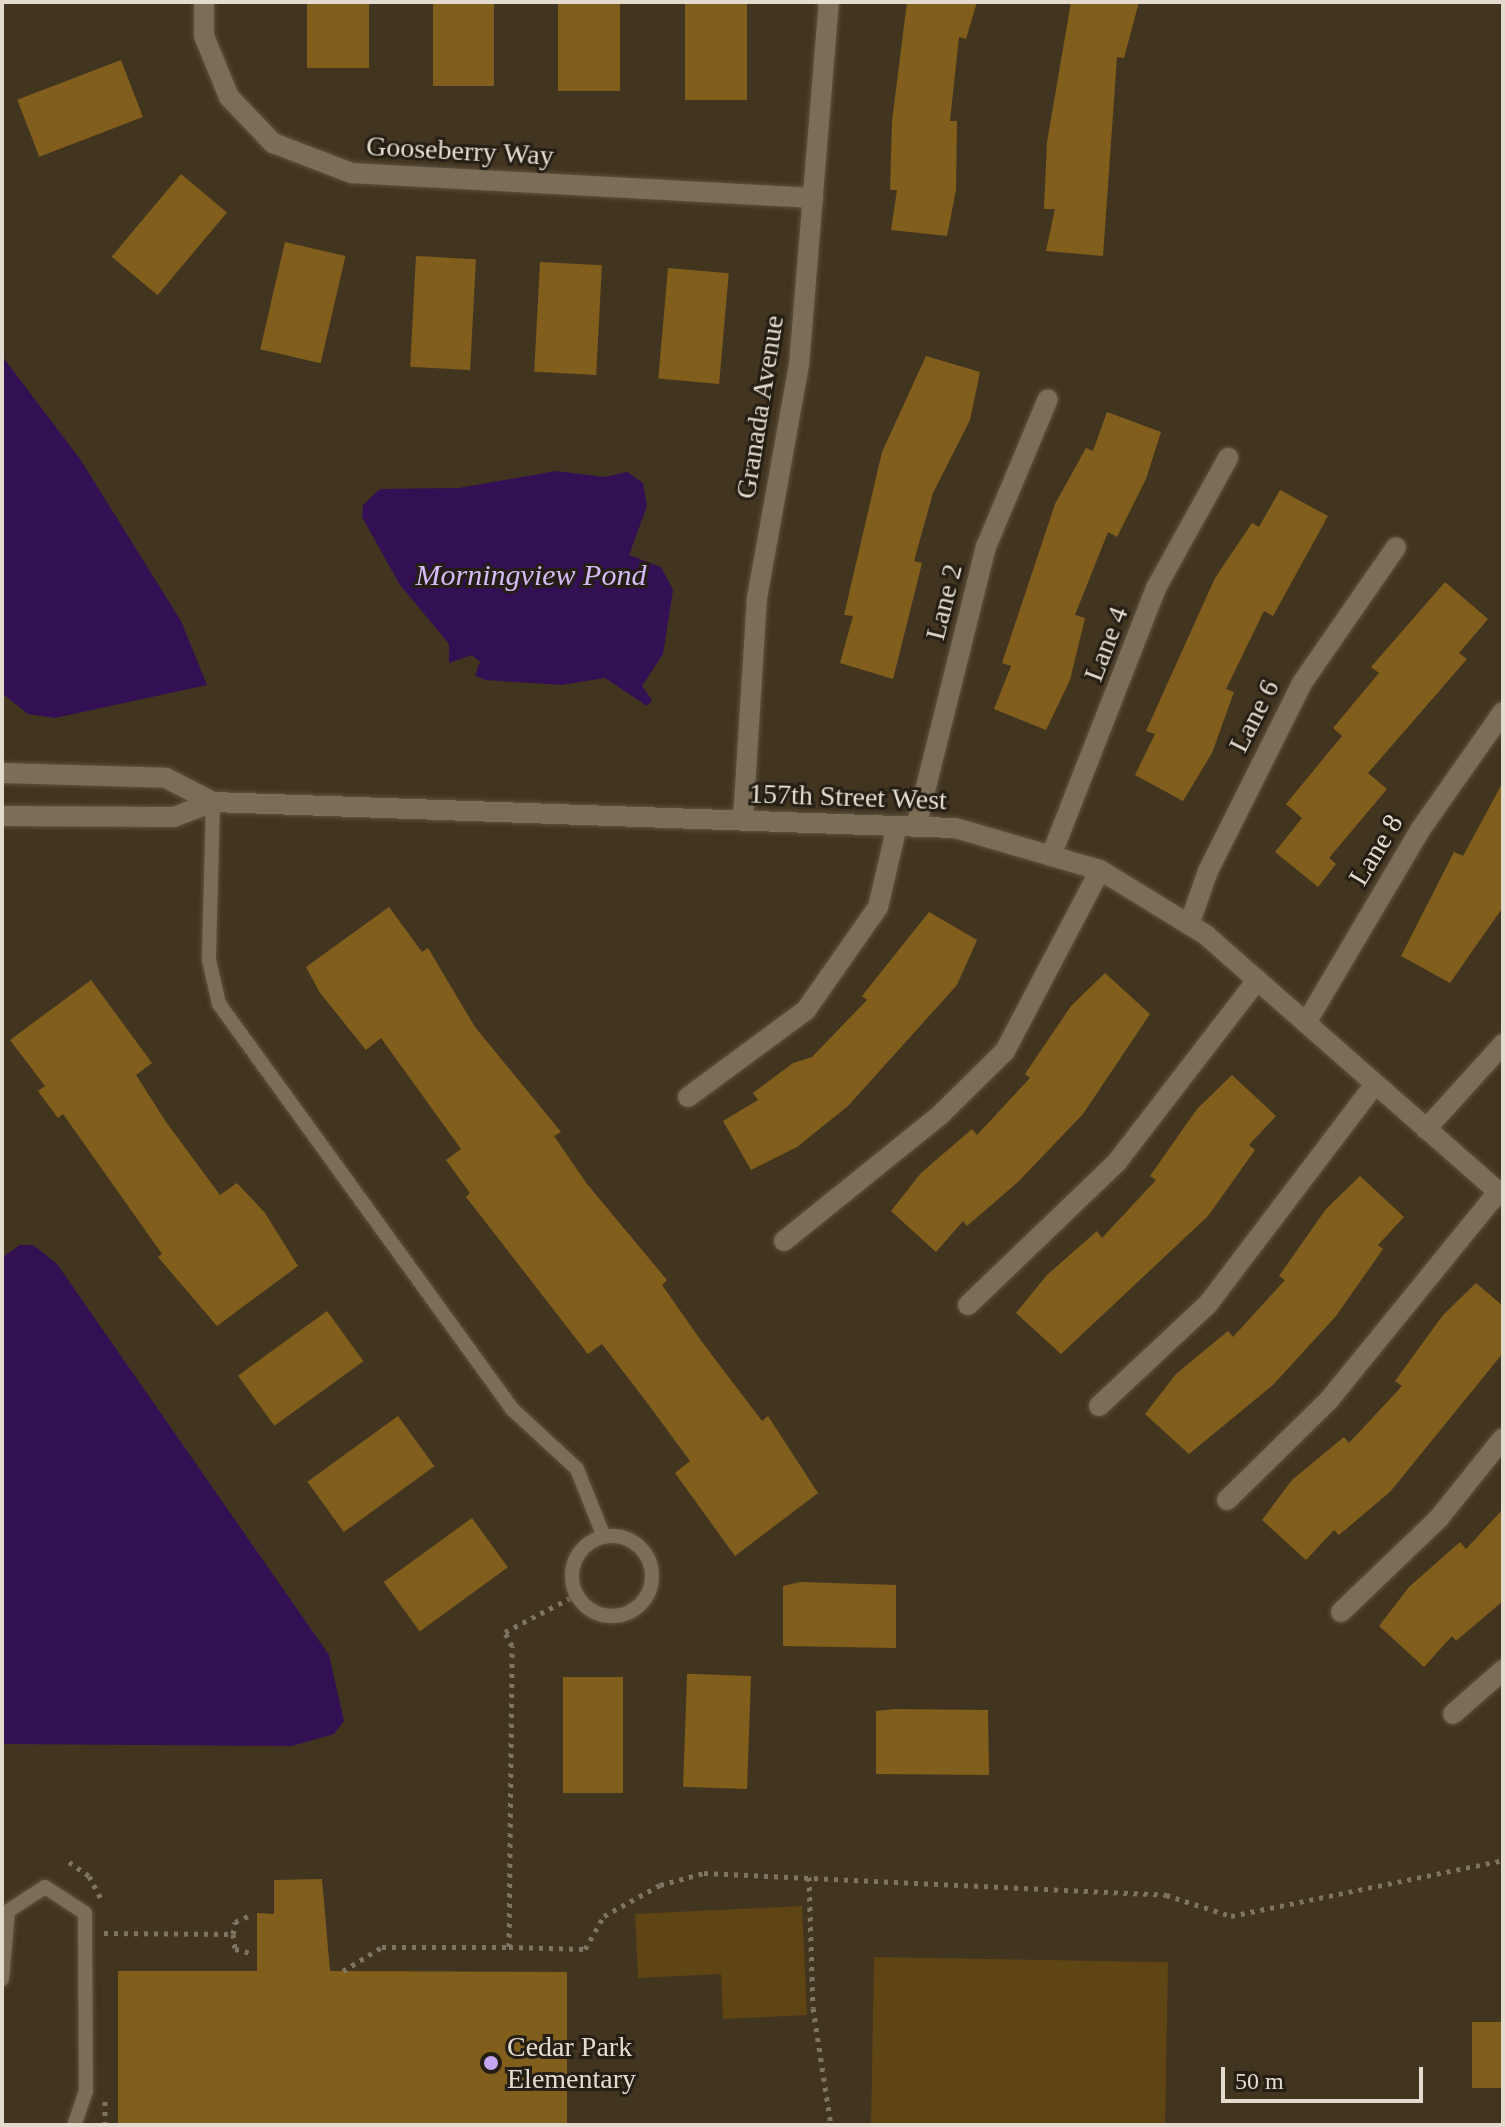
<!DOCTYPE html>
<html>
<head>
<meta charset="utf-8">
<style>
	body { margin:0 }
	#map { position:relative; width:1505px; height:2127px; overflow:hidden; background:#423520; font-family:"Times New Roman",serif }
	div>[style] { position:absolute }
	.green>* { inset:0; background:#5f4414; transform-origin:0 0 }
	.water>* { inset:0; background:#330f53 }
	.building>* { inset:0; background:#825e1c; transform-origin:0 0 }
	.path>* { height:5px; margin-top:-2.5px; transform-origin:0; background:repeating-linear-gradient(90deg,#7f7361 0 4px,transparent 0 10px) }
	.roads { filter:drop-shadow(0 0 2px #5d523f) drop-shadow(0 0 2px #5d523f) }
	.lane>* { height:14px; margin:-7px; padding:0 7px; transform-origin:7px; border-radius:7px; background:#7c6d56 }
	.lane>.ring { margin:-7px; padding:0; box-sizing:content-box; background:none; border:14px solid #7c6d56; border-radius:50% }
	.street>* { height:20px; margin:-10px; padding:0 10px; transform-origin:10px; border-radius:10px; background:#7c6d56 }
	.secondary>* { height:20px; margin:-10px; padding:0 10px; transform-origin:10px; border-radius:10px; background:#7c6d56 }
	.dots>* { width:22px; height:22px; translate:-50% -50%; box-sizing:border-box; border:4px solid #241e15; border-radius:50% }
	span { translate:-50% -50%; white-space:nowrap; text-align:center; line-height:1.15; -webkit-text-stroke:6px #241e15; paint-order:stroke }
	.street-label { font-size:28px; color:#e3dbce }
	.poi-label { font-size:28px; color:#e3dbce }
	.left { translate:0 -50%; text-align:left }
	.water-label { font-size:30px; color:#d4bbf8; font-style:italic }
	.frame { position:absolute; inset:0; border:4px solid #e3dbce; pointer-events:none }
	.scale { position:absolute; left:1221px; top:2067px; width:202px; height:36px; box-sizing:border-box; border:4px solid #e3dbce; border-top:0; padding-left:10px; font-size:24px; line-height:28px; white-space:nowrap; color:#e3dbce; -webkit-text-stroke:6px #241e15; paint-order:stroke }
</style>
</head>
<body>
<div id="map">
	<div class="green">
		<div style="clip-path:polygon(802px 1906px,807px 2015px,723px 2019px,721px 1974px,638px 1978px,635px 1914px)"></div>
		<div style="left:874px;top:1957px;width:294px;height:168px;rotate:1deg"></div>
	</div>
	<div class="water">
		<div style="clip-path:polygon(2px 356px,80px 459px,181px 621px,207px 685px,55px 718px,28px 714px,2px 693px)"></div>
		<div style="clip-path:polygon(556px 471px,604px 477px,627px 472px,643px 483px,647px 506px,629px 555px,661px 567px,673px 590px,663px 654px,642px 686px,652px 700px,647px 706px,605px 678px,561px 685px,485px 680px,475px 675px,480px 662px,472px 655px,449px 663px,449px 644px,400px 585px,362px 517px,363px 505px,380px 489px,459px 488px)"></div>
		<div style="clip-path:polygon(20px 1245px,33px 1245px,57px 1264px,329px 1655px,344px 1721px,334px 1734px,292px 1746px,2px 1744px,3px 1257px)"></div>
	</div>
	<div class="building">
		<div style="left:307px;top:2px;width:62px;height:66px"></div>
		<div style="left:433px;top:2px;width:61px;height:84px"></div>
		<div style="left:558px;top:2px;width:62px;height:89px"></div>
		<div style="left:685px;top:2px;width:62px;height:98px"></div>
		<div style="clip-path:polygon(907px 2px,977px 2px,966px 39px,959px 37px,950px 121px,957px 121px,956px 190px,947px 236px,891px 230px,897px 190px,890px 190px,892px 121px)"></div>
		<div style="clip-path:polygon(1071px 2px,1139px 2px,1124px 58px,1117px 57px,1103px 256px,1046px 251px,1055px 209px,1044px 209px,1047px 142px)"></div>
		<div style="left:121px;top:60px;width:61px;height:111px;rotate:69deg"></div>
		<div style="left:181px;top:174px;width:60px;height:108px;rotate:40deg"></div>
		<div style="left:285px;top:242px;width:62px;height:110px;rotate:13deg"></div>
		<div style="left:416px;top:256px;width:60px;height:111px;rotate:3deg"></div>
		<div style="left:540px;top:262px;width:62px;height:110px;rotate:3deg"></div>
		<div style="left:668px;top:268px;width:61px;height:111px;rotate:5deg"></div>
		<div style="clip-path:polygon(926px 356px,980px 372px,970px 420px,933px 493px,914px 561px,922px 563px,893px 679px,840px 663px,853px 616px,844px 615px,882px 452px)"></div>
		<div style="clip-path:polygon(1107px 412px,1161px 432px,1146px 479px,1117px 537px,1108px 532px,1075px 615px,1085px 618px,1070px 680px,1046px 730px,994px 709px,1011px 666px,1002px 663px,1055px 504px,1086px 448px,1093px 451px)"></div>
		<div style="clip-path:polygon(1280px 490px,1328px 516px,1273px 616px,1264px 611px,1226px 689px,1234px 692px,1212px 753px,1183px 801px,1135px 775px,1155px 734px,1146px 731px,1215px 578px,1252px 523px,1259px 527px)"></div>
		<div style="clip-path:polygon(1445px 582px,1488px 619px,1459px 653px,1467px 659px,1368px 773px,1387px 789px,1329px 858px,1336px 864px,1318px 887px,1275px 852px,1302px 818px,1286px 804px,1342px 736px,1333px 728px,1379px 673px,1371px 667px)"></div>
		<div style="clip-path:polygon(1503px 782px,1503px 907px,1450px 983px,1401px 956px,1454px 852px,1463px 856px)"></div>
		<div style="clip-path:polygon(389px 907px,422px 952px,428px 948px,475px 1027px,561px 1132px,554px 1136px,587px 1184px,667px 1280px,662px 1285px,702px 1342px,762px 1421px,768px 1416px,818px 1493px,735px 1556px,675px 1473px,690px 1461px,648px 1404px,602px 1344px,588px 1354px,466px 1197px,470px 1193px,446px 1160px,461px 1149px,381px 1038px,366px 1050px,320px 993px,306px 967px)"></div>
		<div style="clip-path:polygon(929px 912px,977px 940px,957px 985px,848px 1106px,797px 1147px,751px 1170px,723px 1121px,758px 1100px,753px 1093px,793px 1063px,812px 1057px,867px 1000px,862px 996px)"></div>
		<div style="clip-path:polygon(1105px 973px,1150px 1014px,1083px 1114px,1018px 1182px,967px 1226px,963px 1221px,936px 1252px,891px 1211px,921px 1173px,972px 1129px,977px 1135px,1030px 1078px,1025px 1074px,1071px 1006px)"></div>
		<div style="clip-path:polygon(91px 980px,152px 1063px,136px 1075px,166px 1122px,220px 1195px,237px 1183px,265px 1213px,298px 1266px,217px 1326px,158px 1257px,162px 1254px,63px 1114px,58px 1118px,38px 1091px,45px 1086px,10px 1040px)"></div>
		<div style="clip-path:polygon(1232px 1075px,1276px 1116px,1249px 1145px,1255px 1150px,1208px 1216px,1061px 1354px,1016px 1313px,1047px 1275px,1097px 1231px,1102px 1238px,1156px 1180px,1150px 1176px,1197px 1109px)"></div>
		<div style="clip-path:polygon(1360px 1176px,1404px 1217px,1378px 1245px,1383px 1249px,1336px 1316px,1273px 1385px,1189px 1454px,1145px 1414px,1176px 1374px,1228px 1331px,1233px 1337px,1285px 1280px,1279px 1276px,1326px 1209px)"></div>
		<div style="clip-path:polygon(1476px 1283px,1503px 1306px,1503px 1353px,1390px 1492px,1339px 1535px,1334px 1530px,1306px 1560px,1262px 1520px,1292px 1480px,1344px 1437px,1349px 1443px,1402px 1386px,1395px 1381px,1443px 1315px)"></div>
		<div style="left:327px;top:1311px;width:62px;height:110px;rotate:54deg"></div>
		<div style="left:398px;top:1416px;width:62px;height:112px;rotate:54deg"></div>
		<div style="clip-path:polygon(1503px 1509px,1503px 1601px,1456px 1641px,1452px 1636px,1424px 1667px,1379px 1626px,1409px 1587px,1460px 1542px,1466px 1549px)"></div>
		<div style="left:472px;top:1518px;width:61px;height:109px;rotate:54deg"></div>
		<div style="clip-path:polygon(800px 1582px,896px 1585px,896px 1648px,783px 1646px,783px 1586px)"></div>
		<div style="left:751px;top:1676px;width:113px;height:64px;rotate:92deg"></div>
		<div style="left:563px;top:1677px;width:60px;height:116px"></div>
		<div style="clip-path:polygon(895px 1709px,988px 1710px,989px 1775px,876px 1774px,876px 1711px)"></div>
		<div style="clip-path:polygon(322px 1879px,330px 1971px,567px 1972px,567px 2125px,118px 2125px,118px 1971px,257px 1971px,257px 1913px,274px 1914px,274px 1880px)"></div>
		<div style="left:1472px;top:2022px;width:31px;height:66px"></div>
	</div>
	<div class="path">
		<div style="left:69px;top:1862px;width:24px;rotate:35deg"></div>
		<div style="left:89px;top:1876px;width:27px;rotate:62deg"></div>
		<div style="left:809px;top:1877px;width:131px;rotate:88.3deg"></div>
		<div style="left:813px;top:2008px;width:118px;rotate:81.3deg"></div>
		<div style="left:104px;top:1933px;width:129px;rotate:0.4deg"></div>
		<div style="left:233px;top:1934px;width:15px;rotate:82deg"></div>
		<div style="left:235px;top:1949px;width:16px;rotate:14deg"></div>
		<div style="left:233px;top:1934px;width:12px;rotate:-81deg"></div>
		<div style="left:235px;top:1922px;width:17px;rotate:-24deg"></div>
		<div style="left:509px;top:1947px;width:76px;rotate:1.5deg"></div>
		<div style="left:585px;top:1949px;width:38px;rotate:-60deg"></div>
		<div style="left:604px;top:1916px;width:64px;rotate:-29deg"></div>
		<div style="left:660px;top:1885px;width:46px;rotate:-15.3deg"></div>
		<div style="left:704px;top:1873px;width:463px;rotate:2.7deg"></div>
		<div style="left:1166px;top:1895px;width:68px;rotate:17.9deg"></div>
		<div style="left:1231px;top:1916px;width:278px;rotate:-11.6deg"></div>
		<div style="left:343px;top:1971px;width:46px;rotate:-31.6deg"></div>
		<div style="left:382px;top:1947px;width:127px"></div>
		<div style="left:509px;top:1947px;width:301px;rotate:-89.4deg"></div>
		<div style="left:512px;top:1646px;width:16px;rotate:-117deg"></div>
		<div style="left:505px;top:1632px;width:80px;rotate:-27.5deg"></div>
		<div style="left:105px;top:2101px;width:24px;rotate:90deg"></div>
	</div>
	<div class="roads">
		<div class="lane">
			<div style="left:213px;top:802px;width:158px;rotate:91.5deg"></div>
			<div style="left:209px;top:960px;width:45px;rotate:77.2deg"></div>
			<div style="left:219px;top:1004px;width:500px;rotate:54.1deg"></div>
			<div style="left:512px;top:1409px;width:88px;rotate:42.7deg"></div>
			<div style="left:577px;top:1469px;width:73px;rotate:68.3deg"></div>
			<div class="ring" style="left:572px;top:1536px;width:66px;height:66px"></div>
			<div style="left:2px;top:1979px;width:68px;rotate:-85deg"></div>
			<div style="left:8px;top:1911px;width:44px;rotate:-33deg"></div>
			<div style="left:45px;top:1887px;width:48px;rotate:33deg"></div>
			<div style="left:85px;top:1913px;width:178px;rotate:89.7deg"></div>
			<div style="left:86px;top:2091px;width:36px;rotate:109deg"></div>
		</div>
		<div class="street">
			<div style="left:204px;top:2px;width:34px;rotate:90deg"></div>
			<div style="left:204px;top:36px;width:66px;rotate:67.7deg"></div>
			<div style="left:229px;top:97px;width:64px;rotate:46.3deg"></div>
			<div style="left:273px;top:143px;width:84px;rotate:21deg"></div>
			<div style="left:351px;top:173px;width:463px;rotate:3.1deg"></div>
			<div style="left:743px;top:820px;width:222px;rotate:-86.4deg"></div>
			<div style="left:757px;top:598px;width:237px;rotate:-79.8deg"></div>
			<div style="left:799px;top:365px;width:364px;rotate:-85.3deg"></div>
			<div style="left:916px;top:827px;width:289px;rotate:-76deg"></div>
			<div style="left:986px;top:547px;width:160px;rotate:-67.3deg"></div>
			<div style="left:1051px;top:856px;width:288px;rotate:-68.6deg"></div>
			<div style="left:1156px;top:588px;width:149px;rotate:-61deg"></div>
			<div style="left:1189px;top:925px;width:57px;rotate:-70.6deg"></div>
			<div style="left:1208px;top:871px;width:210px;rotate:-63.4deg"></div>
			<div style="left:1302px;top:683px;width:165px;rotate:-55.3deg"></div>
			<div style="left:1306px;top:1023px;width:224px;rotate:-59.4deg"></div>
			<div style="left:1420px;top:830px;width:144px;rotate:-54.9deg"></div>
			<div style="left:688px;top:1097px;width:147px;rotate:-36.4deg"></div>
			<div style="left:806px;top:1010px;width:126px;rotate:-55deg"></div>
			<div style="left:878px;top:907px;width:83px;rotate:-76.8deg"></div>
			<div style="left:1426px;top:1129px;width:115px;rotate:-47.8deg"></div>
			<div style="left:784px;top:1241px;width:201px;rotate:-38.9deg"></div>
			<div style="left:940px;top:1115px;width:91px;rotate:-44.6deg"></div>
			<div style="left:1005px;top:1051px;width:204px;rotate:-62.3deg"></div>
			<div style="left:968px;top:1305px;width:207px;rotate:-43.8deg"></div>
			<div style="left:1117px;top:1162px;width:230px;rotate:-52.4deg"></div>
			<div style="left:1099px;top:1406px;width:149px;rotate:-43.1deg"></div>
			<div style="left:1208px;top:1304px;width:276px;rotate:-52.8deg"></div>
			<div style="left:1227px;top:1500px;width:143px;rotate:-44.4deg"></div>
			<div style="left:1329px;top:1400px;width:268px;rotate:-50.9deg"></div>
			<div style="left:1341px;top:1612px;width:136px;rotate:-43.8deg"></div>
			<div style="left:1439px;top:1518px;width:102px;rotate:-51.3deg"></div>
			<div style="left:1453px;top:1714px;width:67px;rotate:-41.3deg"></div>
		</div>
		<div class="secondary">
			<div style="left:2px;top:773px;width:164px;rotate:1.7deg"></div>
			<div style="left:166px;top:778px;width:53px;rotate:27.1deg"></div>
			<div style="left:2px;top:816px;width:172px;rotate:0.3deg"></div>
			<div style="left:174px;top:817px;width:42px;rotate:-21deg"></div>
			<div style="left:213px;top:802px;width:742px;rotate:2.01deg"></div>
			<div style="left:955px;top:828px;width:151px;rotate:16.2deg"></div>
			<div style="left:1100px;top:870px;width:124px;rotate:31.5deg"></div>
			<div style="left:1206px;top:935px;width:395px;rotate:41.3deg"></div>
		</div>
	</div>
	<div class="dots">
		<div style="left:491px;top:2063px;background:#c5a6f0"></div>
	</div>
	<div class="street-label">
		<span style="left:460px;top:151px;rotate:3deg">Gooseberry Way</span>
		<span style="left:760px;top:407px;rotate:-81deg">Granada Avenue</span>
		<span style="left:944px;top:602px;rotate:-76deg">Lane 2</span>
		<span style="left:1106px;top:644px;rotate:-69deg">Lane 4</span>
		<span style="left:1254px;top:716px;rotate:-63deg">Lane 6</span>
		<span style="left:848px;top:797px;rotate:2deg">157th Street West</span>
		<span style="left:1376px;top:850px;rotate:-59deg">Lane 8</span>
	</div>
	<div class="poi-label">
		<span class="left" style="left:507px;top:2063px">Cedar Park<br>Elementary</span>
	</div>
	<div class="water-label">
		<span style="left:531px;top:575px">Morningview Pond</span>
	</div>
	<div class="frame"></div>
	<div class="scale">50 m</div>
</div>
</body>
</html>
